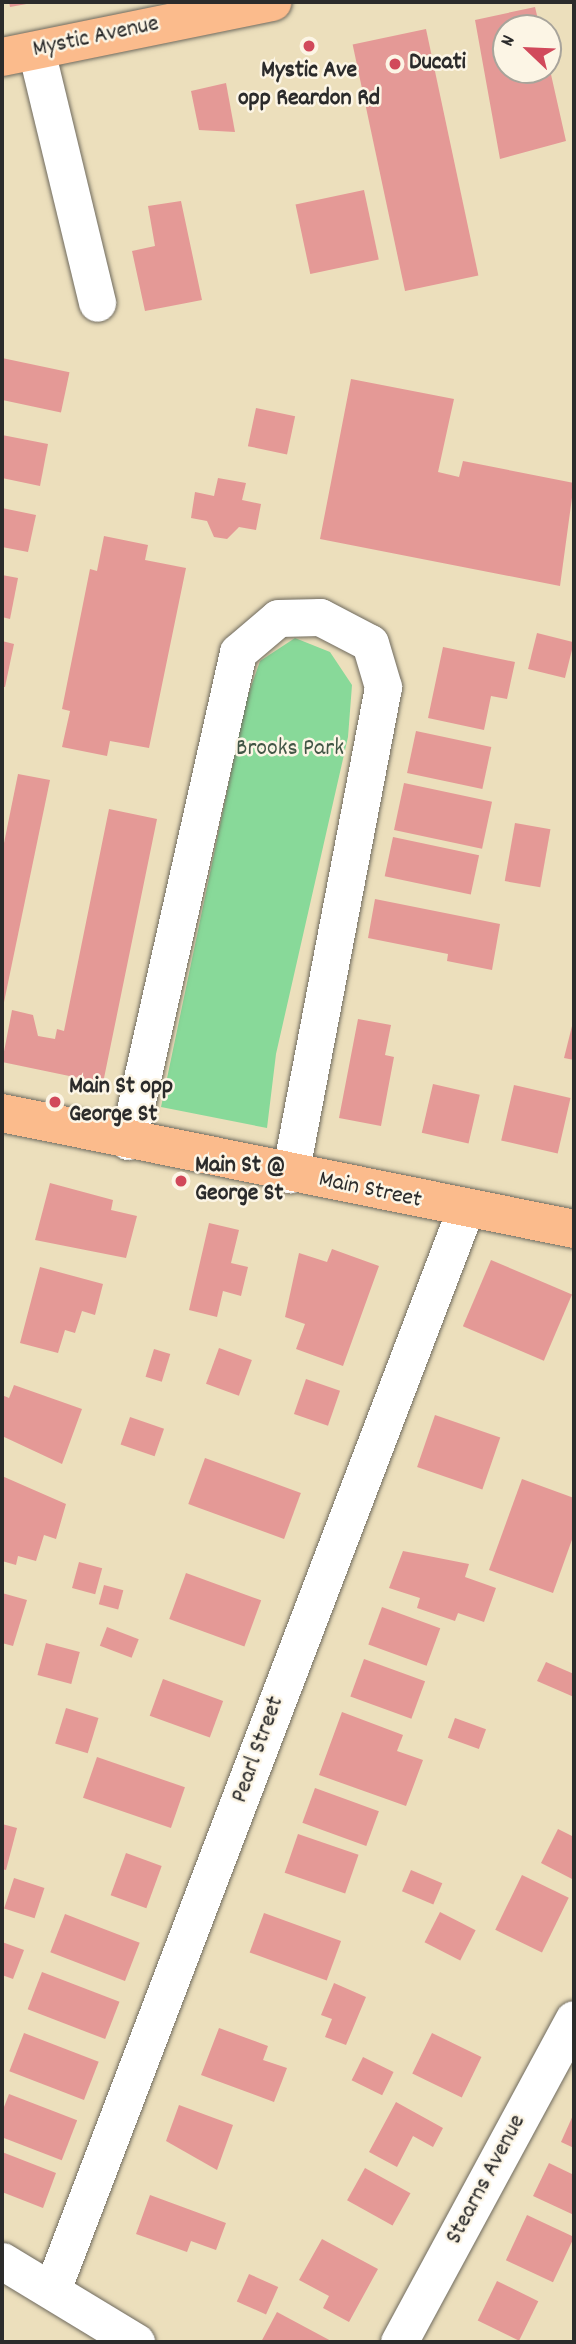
<!DOCTYPE html>
<html>
<head>
<meta charset="utf-8">
<style>
	body { margin:0 }
	#map { position:relative; width:576px; height:2344px; overflow:hidden; background:#ecdfbc; font-family:Dekko,sans-serif }
	div>[style] { position:absolute }
	.green>* { inset:0; background:#88d999 }
	.building>* { inset:0; background:#e49996; transform-origin:0 0 }
	.roads { filter:drop-shadow(0 0 2px #6f6a5e) drop-shadow(0 0 2px #6f6a5e) }
	.minor>* { height:37px; margin:-18.5px; padding:0 18.5px; transform-origin:18.5px; border-radius:18.5px; background:#fff }
	.major>* { height:38px; margin:-19px; padding:0 19px; transform-origin:19px; border-radius:19px; background:#fbbb8c }
	.dots>* { width:19px; height:19px; translate:-50% -50%; box-sizing:border-box; border:4px solid #fcf5e5; border-radius:50% }
	span { translate:-50% -50%; white-space:nowrap; text-align:center; line-height:1.15; -webkit-text-stroke:5px #fcf5e5; paint-order:stroke }
	.street-label { font-size:24px; color:#2b2b2b }
	.poi-label { font-size:24px; color:#2b2b2b; font-weight:700 }
	.left { translate:0 -50%; text-align:left }
	.park-label { font-size:24px; color:#425646 }
	.frame { position:absolute; inset:0; border:4px solid #2b2b2b; pointer-events:none }
	.north { position:absolute; left:492px; top:14px; width:70px; height:70px; box-sizing:border-box; background:#fcf5e5; border:2px solid #a8a49b; border-radius:50%; rotate:293deg; font-size:19px; font-weight:700; line-height:28px; text-align:center; color:#2b2b2b }
	.north::after { content:''; display:block; margin:auto; width:24px; height:32px; background:#d1495b; clip-path:polygon(50% 0,100% 100%,50% 72%,0 100%) }
</style>
</head>
<body>
<div id="map">
	<div class="green">
		<div style="clip-path:polygon(295px 638px,330px 652px,352px 685px,348px 737px,276px 1054px,267px 1128px,161px 1107px,246px 701px,260px 661px)"></div>
	</div>
	<div class="building">
		<div style="clip-path:polygon(9px 2px,31px 2px,32px 3px,10px 7px)"></div>
		<div style="clip-path:polygon(535px 7px,540px 28px,506px 28px,506px 70px,550px 70px,566px 141px,500px 159px,475px 20px)"></div>
		<div style="left:426px;top:29px;width:252px;height:75px;rotate:78deg"></div>
		<div style="clip-path:polygon(226px 83px,235px 132px,199px 130px,191px 91px)"></div>
		<div style="left:364px;top:190px;width:71px;height:70px;rotate:78deg"></div>
		<div style="clip-path:polygon(181px 201px,202px 300px,145px 311px,132px 251px,155px 246px,148px 206px)"></div>
		<div style="left:2px;top:358px;width:69px;height:41px;rotate:12deg"></div>
		<div style="clip-path:polygon(351px 379px,454px 399px,438px 472px,459px 477px,463px 461px,574px 483px,560px 586px,320px 539px)"></div>
		<div style="left:256px;top:408px;width:40px;height:39px;rotate:12deg"></div>
		<div style="clip-path:polygon(2px 435px,48px 444px,40px 486px,2px 478px)"></div>
		<div style="clip-path:polygon(218px 478px,246px 483px,242px 500px,261px 504px,256px 530px,239px 527px,227px 539px,214px 537px,207px 521px,191px 518px,195px 492px,214px 496px)"></div>
		<div style="clip-path:polygon(2px 508px,36px 515px,28px 552px,2px 547px)"></div>
		<div style="clip-path:polygon(104px 536px,148px 545px,145px 560px,186px 568px,149px 748px,110px 741px,107px 756px,62px 747px,70px 711px,62px 709px,90px 569px,97px 571px)"></div>
		<div style="clip-path:polygon(2px 575px,18px 578px,10px 619px,2px 617px)"></div>
		<div style="left:537px;top:633px;width:38px;height:37px;rotate:14deg"></div>
		<div style="clip-path:polygon(2px 641px,14px 644px,5px 687px,2px 687px)"></div>
		<div style="clip-path:polygon(443px 647px,515px 662px,507px 699px,491px 696px,484px 730px,428px 718px)"></div>
		<div style="left:416px;top:731px;width:77px;height:43px;rotate:12deg"></div>
		<div style="clip-path:polygon(18px 774px,50px 780px,3px 1007px,2px 853px)"></div>
		<div style="left:404px;top:783px;width:90px;height:48px;rotate:12deg"></div>
		<div style="clip-path:polygon(109px 809px,157px 819px,103px 1083px,2px 1062px,12px 1010px,33px 1015px,38px 1036px,55px 1039px,57px 1029px,64px 1031px)"></div>
		<div style="left:515px;top:823px;width:36px;height:59px;rotate:10deg"></div>
		<div style="left:393px;top:837px;width:88px;height:40px;rotate:12deg"></div>
		<div style="clip-path:polygon(375px 899px,500px 924px,492px 970px,447px 961px,448px 954px,368px 938px)"></div>
		<div style="clip-path:polygon(358px 1019px,391px 1025px,385px 1055px,394px 1057px,381px 1126px,339px 1118px)"></div>
		<div style="clip-path:polygon(572px 1026px,574px 1027px,574px 1060px,564px 1058px)"></div>
		<div style="left:433px;top:1084px;width:48px;height:50px;rotate:13deg"></div>
		<div style="left:514px;top:1085px;width:58px;height:57px;rotate:13deg"></div>
		<div style="clip-path:polygon(50px 1183px,113px 1200px,111px 1210px,137px 1216px,126px 1258px,35px 1240px)"></div>
		<div style="clip-path:polygon(209px 1223px,239px 1230px,231px 1263px,248px 1267px,241px 1296px,223px 1291px,217px 1317px,189px 1310px)"></div>
		<div style="clip-path:polygon(332px 1249px,379px 1266px,343px 1366px,296px 1349px,305px 1324px,285px 1317px,299px 1253px,327px 1262px)"></div>
		<div style="left:491px;top:1260px;width:88px;height:72px;rotate:23deg"></div>
		<div style="clip-path:polygon(40px 1267px,103px 1284px,95px 1315px,82px 1311px,75px 1333px,65px 1330px,58px 1353px,20px 1343px)"></div>
		<div style="left:219px;top:1348px;width:35px;height:38px;rotate:20deg"></div>
		<div style="left:154px;top:1349px;width:17px;height:29px;rotate:17deg"></div>
		<div style="left:306px;top:1379px;width:36px;height:37px;rotate:19deg"></div>
		<div style="clip-path:polygon(14px 1385px,82px 1409px,62px 1464px,2px 1436px,2px 1395px,9px 1398px)"></div>
		<div style="left:435px;top:1415px;width:69px;height:55px;rotate:19deg"></div>
		<div style="left:130px;top:1417px;width:36px;height:29px;rotate:19deg"></div>
		<div style="left:205px;top:1458px;width:102px;height:49px;rotate:20deg"></div>
		<div style="clip-path:polygon(2px 1476px,66px 1504px,56px 1539px,44px 1535px,36px 1561px,18px 1556px,16px 1565px,2px 1561px)"></div>
		<div style="clip-path:polygon(522px 1479px,574px 1498px,574px 1534px,553px 1593px,489px 1570px)"></div>
		<div style="clip-path:polygon(403px 1551px,469px 1564px,465px 1577px,496px 1588px,484px 1622px,458px 1613px,455px 1621px,417px 1608px,420px 1598px,389px 1588px)"></div>
		<div style="left:79px;top:1562px;width:24px;height:27px;rotate:15deg"></div>
		<div style="left:186px;top:1573px;width:80px;height:49px;rotate:20deg"></div>
		<div style="left:104px;top:1585px;width:20px;height:20px;rotate:15deg"></div>
		<div style="clip-path:polygon(2px 1593px,27px 1600px,13px 1646px,2px 1643px)"></div>
		<div style="left:382px;top:1607px;width:62px;height:40px;rotate:20deg"></div>
		<div style="left:107px;top:1627px;width:34px;height:20px;rotate:21deg"></div>
		<div style="left:46px;top:1643px;width:35px;height:33px;rotate:15deg"></div>
		<div style="left:364px;top:1659px;width:65px;height:40px;rotate:20deg"></div>
		<div style="clip-path:polygon(546px 1662px,574px 1674px,574px 1697px,537px 1681px)"></div>
		<div style="left:163px;top:1679px;width:64px;height:39px;rotate:20deg"></div>
		<div style="left:66px;top:1708px;width:34px;height:37px;rotate:17deg"></div>
		<div style="clip-path:polygon(342px 1712px,403px 1735px,397px 1751px,423px 1760px,406px 1806px,319px 1775px)"></div>
		<div style="left:455px;top:1718px;width:33px;height:21px;rotate:20deg"></div>
		<div style="left:97px;top:1757px;width:93px;height:43px;rotate:19deg"></div>
		<div style="left:315px;top:1788px;width:68px;height:37px;rotate:20deg"></div>
		<div style="clip-path:polygon(2px 1824px,17px 1828px,6px 1870px,2px 1869px)"></div>
		<div style="clip-path:polygon(558px 1829px,574px 1837px,574px 1880px,541px 1863px)"></div>
		<div style="left:298px;top:1834px;width:64px;height:41px;rotate:19deg"></div>
		<div style="left:126px;top:1853px;width:38px;height:45px;rotate:20deg"></div>
		<div style="left:411px;top:1870px;width:34px;height:23px;rotate:23deg"></div>
		<div style="left:522px;top:1875px;width:52px;height:61px;rotate:26deg"></div>
		<div style="left:14px;top:1878px;width:32px;height:32px;rotate:18deg"></div>
		<div style="left:440px;top:1912px;width:40px;height:34px;rotate:27deg"></div>
		<div style="left:264px;top:1913px;width:82px;height:42px;rotate:20deg"></div>
		<div style="left:65px;top:1914px;width:80px;height:41px;rotate:21deg"></div>
		<div style="clip-path:polygon(2px 1942px,24px 1950px,13px 1979px,2px 1975px)"></div>
		<div style="left:42px;top:1972px;width:83px;height:40px;rotate:21deg"></div>
		<div style="clip-path:polygon(334px 1983px,366px 1997px,346px 2045px,325px 2037px,332px 2019px,321px 2015px)"></div>
		<div style="clip-path:polygon(219px 2028px,268px 2046px,263px 2060px,287px 2068px,274px 2102px,201px 2075px)"></div>
		<div style="left:24px;top:2033px;width:80px;height:41px;rotate:21deg"></div>
		<div style="left:432px;top:2033px;width:55px;height:45px;rotate:26deg"></div>
		<div style="left:363px;top:2057px;width:34px;height:26px;rotate:26deg"></div>
		<div style="left:9px;top:2094px;width:73px;height:43px;rotate:21deg"></div>
		<div style="clip-path:polygon(396px 2102px,443px 2128px,433px 2147px,413px 2136px,397px 2167px,369px 2152px)"></div>
		<div style="clip-path:polygon(179px 2105px,233px 2125px,217px 2170px,166px 2141px)"></div>
		<div style="clip-path:polygon(574px 2113px,574px 2148px,561px 2142px)"></div>
		<div style="clip-path:polygon(2px 2152px,56px 2173px,43px 2208px,2px 2192px)"></div>
		<div style="clip-path:polygon(549px 2163px,574px 2175px,574px 2215px,533px 2196px)"></div>
		<div style="left:365px;top:2168px;width:52px;height:37px;rotate:29deg"></div>
		<div style="clip-path:polygon(150px 2195px,226px 2223px,216px 2250px,191px 2241px,187px 2252px,136px 2234px)"></div>
		<div style="left:527px;top:2215px;width:52px;height:50px;rotate:25deg"></div>
		<div style="clip-path:polygon(322px 2239px,378px 2269px,349px 2322px,323px 2308px,329px 2296px,299px 2280px)"></div>
		<div style="left:249px;top:2274px;width:32px;height:30px;rotate:24deg"></div>
		<div style="left:497px;top:2281px;width:46px;height:44px;rotate:26deg"></div>
		<div style="clip-path:polygon(277px 2312px,333px 2342px,261px 2342px)"></div>
	</div>
	<div class="roads">
		<div class="minor">
			<div style="left:36px;top:50px;width:260px;rotate:76.4deg"></div>
			<div style="left:128px;top:1141px;width:501px;rotate:-77.32deg"></div>
			<div style="left:238px;top:652px;width:52px;rotate:-40.4deg"></div>
			<div style="left:278px;top:618px;width:42px;rotate:-1.4deg"></div>
			<div style="left:320px;top:617px;width:56px;rotate:27.5deg"></div>
			<div style="left:370px;top:643px;width:46px;rotate:73.5deg"></div>
			<div style="left:383px;top:687px;width:496px;rotate:100.8deg"></div>
			<div style="left:2px;top:2261px;width:157px;rotate:31.2deg"></div>
			<div style="left:52px;top:2290px;width:1156px;rotate:-69.07deg"></div>
			<div style="left:399px;top:2342px;width:367px;rotate:-61.6deg"></div>
		</div>
		<div class="major">
			<div style="left:2px;top:57px;width:276px;rotate:-11.5deg"></div>
			<div style="left:2px;top:1113px;width:584px;rotate:11.46deg"></div>
		</div>
	</div>
	<div class="dots">
		<div style="left:309px;top:46px;background:#d1495b"></div>
		<div style="left:395px;top:64px;background:#d1495b"></div>
		<div style="left:55px;top:1102px;background:#d1495b"></div>
		<div style="left:181px;top:1181px;background:#d1495b"></div>
	</div>
	<div class="street-label">
		<span style="left:96px;top:38px;rotate:-12deg">Mystic Avenue</span>
		<span style="left:370px;top:1191px;rotate:12deg">Main Street</span>
		<span style="left:259px;top:1750px;rotate:-70deg">Pearl Street</span>
		<span style="left:487px;top:2180px;rotate:-62deg">Stearns Avenue</span>
	</div>
	<div class="poi-label">
		<span class="left" style="left:409px;top:64px">Ducati</span>
		<span style="left:309px;top:86px">Mystic Ave<br>opp Reardon Rd</span>
		<span class="left" style="left:69px;top:1102px">Main St opp<br>George St</span>
		<span class="left" style="left:195px;top:1181px">Main St @<br>George St</span>
	</div>
	<div class="park-label">
		<span style="left:290px;top:750px">Brooks Park</span>
	</div>
	<div class="frame"></div>
	<div class="north">N</div>
</div>
</body>
</html>
